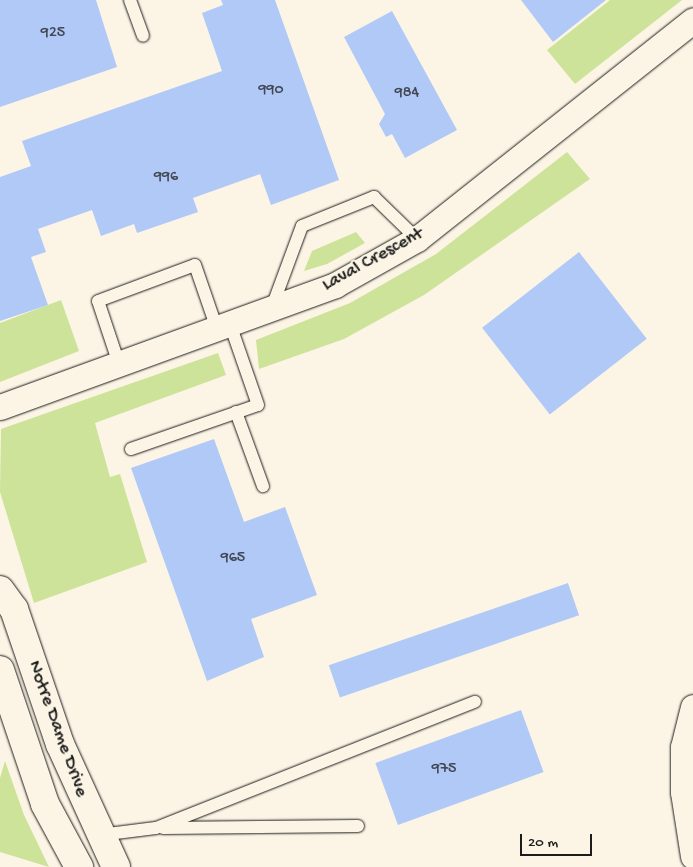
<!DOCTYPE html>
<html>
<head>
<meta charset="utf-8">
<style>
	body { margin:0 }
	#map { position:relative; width:693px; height:867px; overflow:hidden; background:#fcf5e5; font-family:"Gochi Hand",sans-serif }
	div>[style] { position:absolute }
	.green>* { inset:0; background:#cce399 }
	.building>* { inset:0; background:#b1c9f7; transform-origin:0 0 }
	.roads { filter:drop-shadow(0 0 1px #1c1c1c) drop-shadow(0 0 1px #1c1c1c) }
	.service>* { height:12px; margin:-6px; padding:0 6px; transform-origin:6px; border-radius:6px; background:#fcf5e5 }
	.minor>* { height:25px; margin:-12.5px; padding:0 12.5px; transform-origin:12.5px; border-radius:12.5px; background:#fcf5e5 }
	.tertiary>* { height:28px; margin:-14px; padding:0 14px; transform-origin:14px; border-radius:14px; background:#fcf5e5 }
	span { translate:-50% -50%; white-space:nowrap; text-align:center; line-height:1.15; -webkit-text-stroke:4px #fcf5e5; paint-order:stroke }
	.number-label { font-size:16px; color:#414753 }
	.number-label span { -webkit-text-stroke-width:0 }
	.street-label { font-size:19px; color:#1c1c1c }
	.scale { position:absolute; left:520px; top:834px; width:72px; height:22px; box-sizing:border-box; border:2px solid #1c1c1c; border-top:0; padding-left:6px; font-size:15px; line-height:18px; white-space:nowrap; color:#1c1c1c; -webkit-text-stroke:4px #fcf5e5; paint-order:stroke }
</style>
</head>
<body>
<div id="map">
	<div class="green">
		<div style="clip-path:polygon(610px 0,682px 0,575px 84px,547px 50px)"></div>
		<div style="clip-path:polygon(567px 152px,590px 179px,424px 295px,344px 339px,259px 369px,256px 340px,350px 303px,436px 254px)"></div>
		<div style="clip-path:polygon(356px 232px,365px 243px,327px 264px,304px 271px,312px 251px)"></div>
		<div style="clip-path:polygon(61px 300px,79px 351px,0 382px,0 323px)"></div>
		<div style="clip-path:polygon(218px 353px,226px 375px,95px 423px,110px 477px,120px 474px,147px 562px,34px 603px,0 492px,1px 429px)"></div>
		<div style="clip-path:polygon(5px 761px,24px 815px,49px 867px,0 852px,0 778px)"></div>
	</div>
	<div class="building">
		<div style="clip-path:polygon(0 0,96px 0,117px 67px,0 107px)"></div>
		<div style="clip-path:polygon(221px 0,275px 0,339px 180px,271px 205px,260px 174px,193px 198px,198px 212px,137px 233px,134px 224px,101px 236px,92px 210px,38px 229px,46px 252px,31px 257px,48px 305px,0 321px,0 177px,31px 166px,22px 141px,222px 71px,202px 13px,223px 5px)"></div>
		<div style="clip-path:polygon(521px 0,606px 0,553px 42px)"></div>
		<div style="clip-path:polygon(392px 11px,457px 130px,405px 158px,392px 134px,386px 137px,379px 124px,385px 114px,344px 37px)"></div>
		<div style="left:579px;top:252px;width:110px;height:123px;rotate:52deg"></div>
		<div style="clip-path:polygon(214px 439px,244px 522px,285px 507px,317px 595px,251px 619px,264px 657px,207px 681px,131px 468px)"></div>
		<div style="left:568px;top:583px;width:34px;height:253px;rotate:71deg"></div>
		<div style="left:521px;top:710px;width:66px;height:155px;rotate:70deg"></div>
	</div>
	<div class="roads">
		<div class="service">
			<div style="left:130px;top:0;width:38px;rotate:70deg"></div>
			<div style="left:272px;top:307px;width:86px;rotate:-69.7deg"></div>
			<div style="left:302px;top:226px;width:78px;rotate:-21.9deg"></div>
			<div style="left:374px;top:197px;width:60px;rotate:44.3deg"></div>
			<div style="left:119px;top:364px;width:66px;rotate:-108.4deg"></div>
			<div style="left:98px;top:301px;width:103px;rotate:-20.4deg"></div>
			<div style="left:195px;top:265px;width:68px;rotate:71deg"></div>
			<div style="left:236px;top:412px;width:79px;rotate:70deg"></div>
			<div style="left:131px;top:449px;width:134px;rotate:-19.1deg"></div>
			<div style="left:258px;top:405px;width:86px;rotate:-109.1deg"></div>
			<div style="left:163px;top:828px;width:195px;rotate:-0.6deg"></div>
			<div style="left:100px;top:835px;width:56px;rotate:-7.1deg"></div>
			<div style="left:156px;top:828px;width:343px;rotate:-21.6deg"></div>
		</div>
		<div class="minor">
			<div style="left:0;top:407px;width:357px;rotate:-20deg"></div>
			<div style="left:335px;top:285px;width:94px;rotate:-29.3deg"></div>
			<div style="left:417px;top:239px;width:352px;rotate:-38.4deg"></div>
			<div style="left:693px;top:707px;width:41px;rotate:104deg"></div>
			<div style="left:683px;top:747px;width:45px;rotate:90deg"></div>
			<div style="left:683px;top:792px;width:65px;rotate:81.1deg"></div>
		</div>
		<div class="tertiary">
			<div style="left:0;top:590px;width:24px;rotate:54deg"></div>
			<div style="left:14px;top:609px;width:143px;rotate:71.2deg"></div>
			<div style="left:60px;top:744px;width:135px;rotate:65.5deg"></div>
			<div style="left:0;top:670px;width:141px;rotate:71.4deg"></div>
			<div style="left:45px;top:804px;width:72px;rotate:61.6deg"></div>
		</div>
	</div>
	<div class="number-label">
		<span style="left:53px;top:34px">925</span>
		<span style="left:271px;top:91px">990</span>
		<span style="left:407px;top:94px">984</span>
		<span style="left:166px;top:178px">996</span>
		<span style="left:233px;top:559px">965</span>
		<span style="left:444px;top:770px">975</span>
	</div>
	<div class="street-label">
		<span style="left:373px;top:260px;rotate:-29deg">Laval Crescent</span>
		<span style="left:57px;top:729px;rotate:70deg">Notre Dame Drive</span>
	</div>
	<div class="scale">20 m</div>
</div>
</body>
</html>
